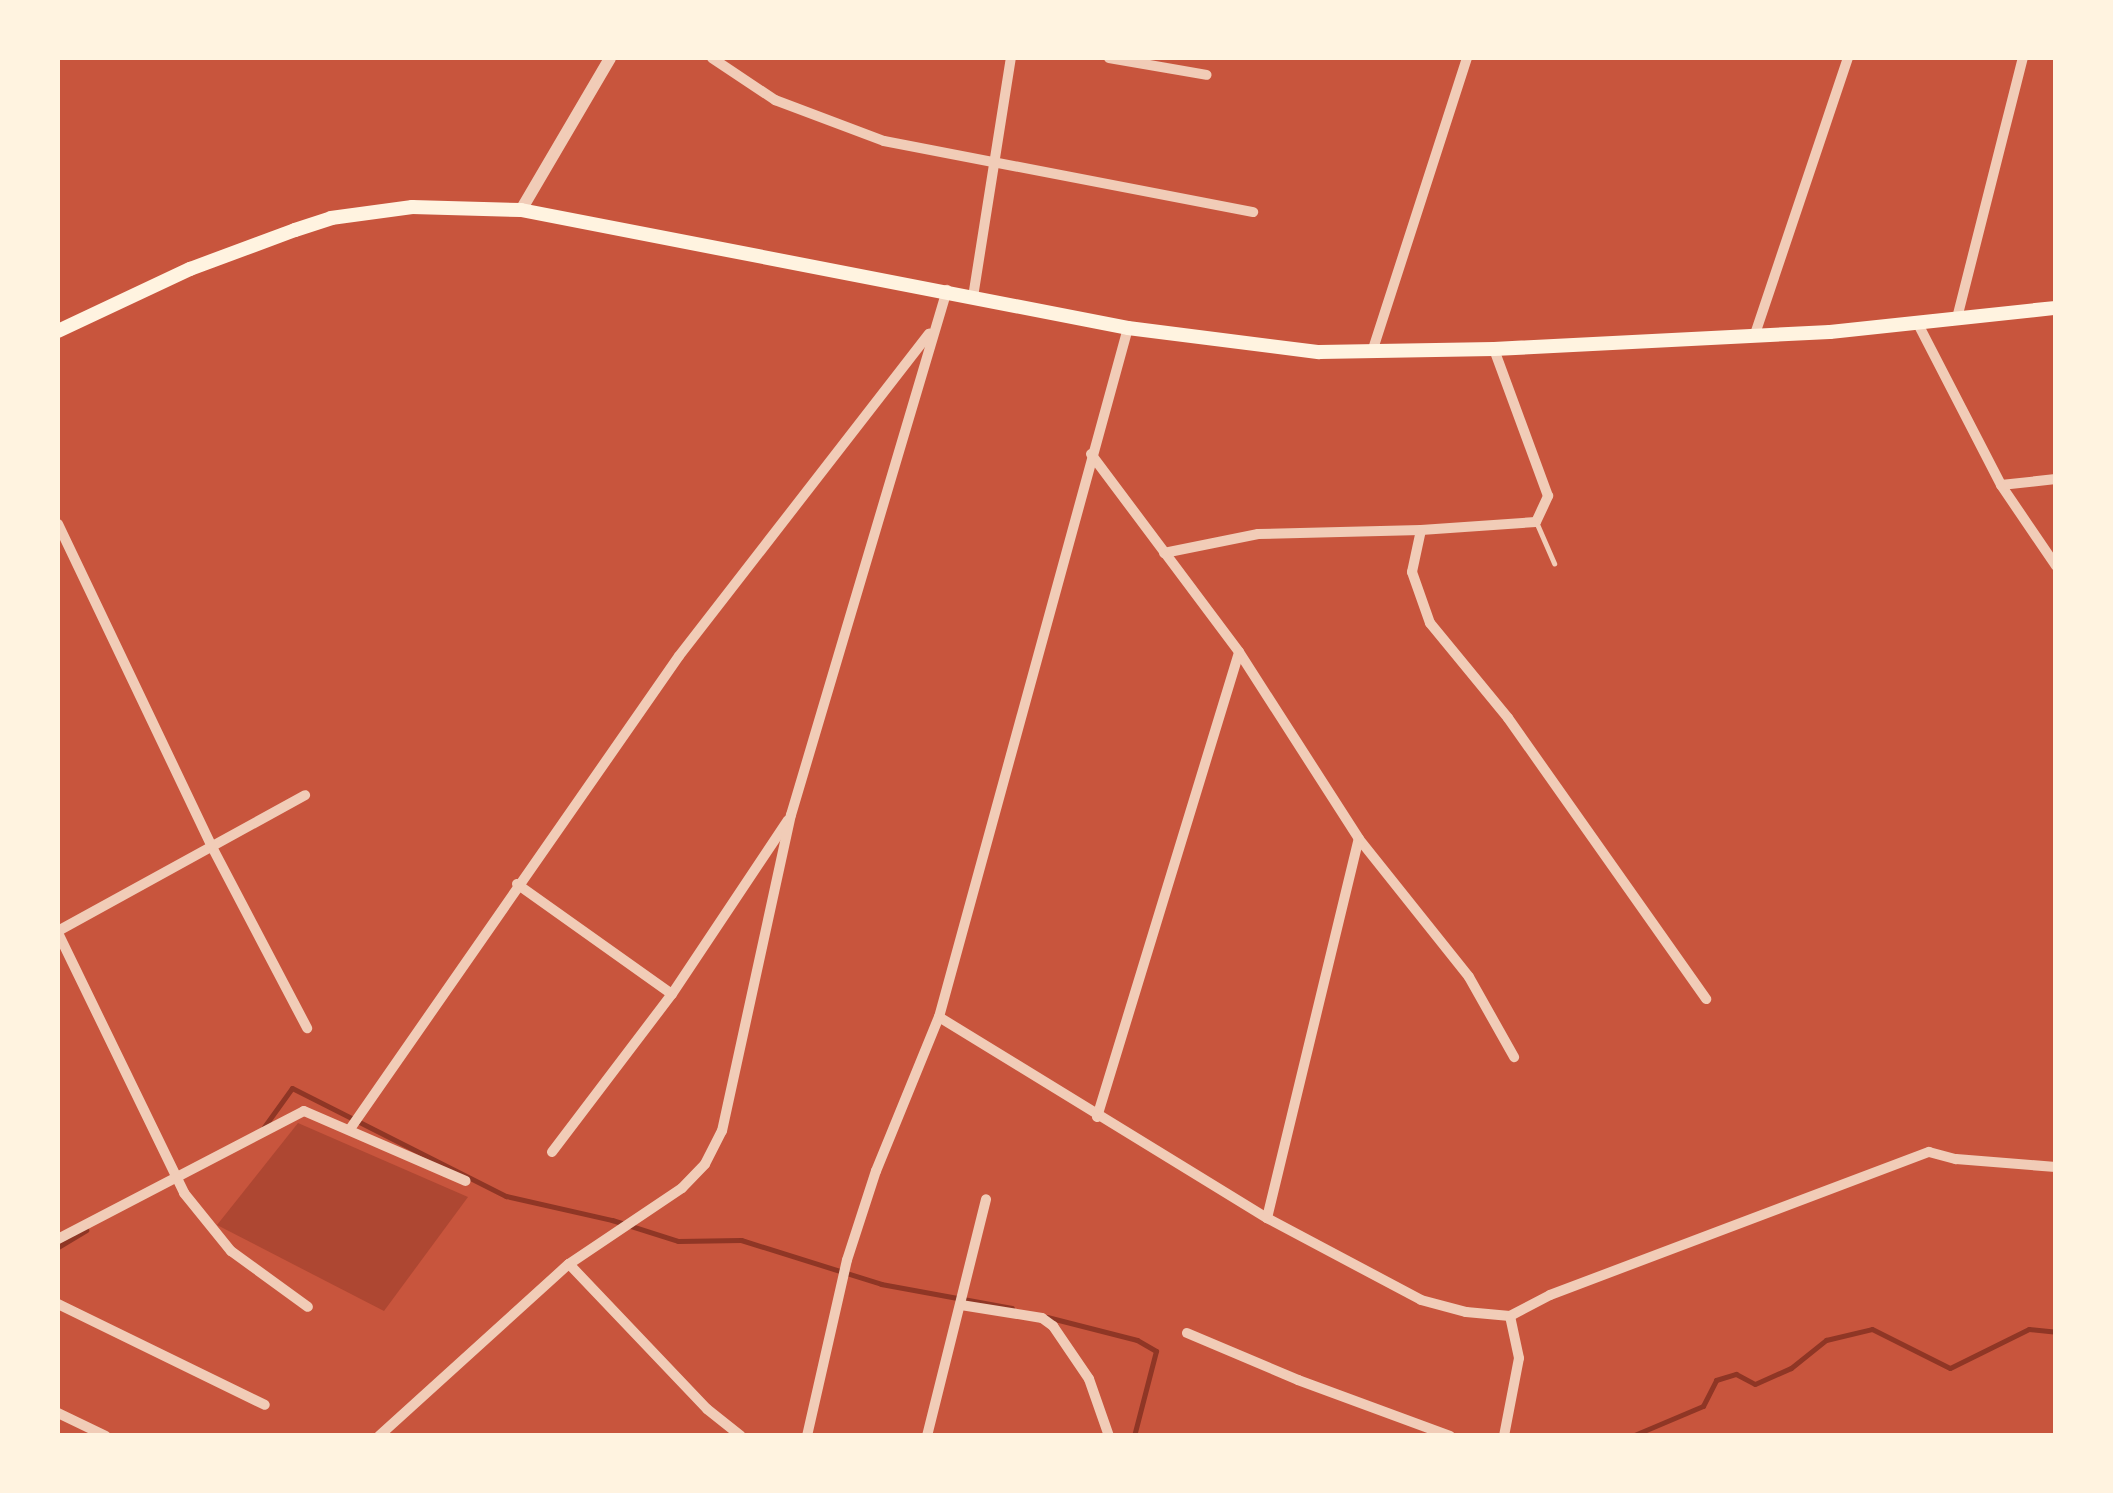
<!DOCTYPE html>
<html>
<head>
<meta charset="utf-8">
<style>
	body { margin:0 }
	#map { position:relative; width:2113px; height:1493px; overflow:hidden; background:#c8553d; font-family:Arial,sans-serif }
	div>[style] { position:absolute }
	.green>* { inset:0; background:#ae4732 }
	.stream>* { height:5px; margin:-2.5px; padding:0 2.5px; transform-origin:2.5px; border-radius:2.5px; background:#8f3625 }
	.service>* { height:5px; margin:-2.5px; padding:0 2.5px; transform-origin:2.5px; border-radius:2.5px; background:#f1ccb7 }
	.minor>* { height:10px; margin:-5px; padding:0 5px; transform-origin:5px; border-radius:5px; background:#f1ccb7 }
	.tertiary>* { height:12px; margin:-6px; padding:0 6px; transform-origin:6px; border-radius:6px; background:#f1ccb7 }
	.secondary>* { height:14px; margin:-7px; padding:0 7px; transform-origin:7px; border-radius:7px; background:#fff3e0 }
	span { translate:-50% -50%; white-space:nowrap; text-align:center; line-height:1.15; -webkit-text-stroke:9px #fff3e0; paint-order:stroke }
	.frame { position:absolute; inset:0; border:60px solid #fff3e0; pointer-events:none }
</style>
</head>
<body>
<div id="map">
	<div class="green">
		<div style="clip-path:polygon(298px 1123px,468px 1197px,384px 1311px,217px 1225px)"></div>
	</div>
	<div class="stream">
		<div style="left:264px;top:1127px;width:48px;rotate:-54.3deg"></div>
		<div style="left:292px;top:1088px;width:240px;rotate:26.8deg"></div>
		<div style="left:506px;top:1196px;width:109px;rotate:12.8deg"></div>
		<div style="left:612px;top:1220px;width:69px;rotate:17.7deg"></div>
		<div style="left:678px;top:1241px;width:63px;rotate:-0.9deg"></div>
		<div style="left:741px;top:1240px;width:147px;rotate:17.4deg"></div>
		<div style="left:881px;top:1284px;width:133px;rotate:10.4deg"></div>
		<div style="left:58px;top:1247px;width:33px;rotate:-31deg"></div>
		<div style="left:1047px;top:1317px;width:93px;rotate:14.3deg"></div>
		<div style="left:1137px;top:1340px;width:22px;rotate:30deg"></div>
		<div style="left:1156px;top:1351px;width:88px;rotate:104.5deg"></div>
		<div style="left:1632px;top:1436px;width:77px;rotate:-22.9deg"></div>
		<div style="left:1703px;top:1406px;width:29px;rotate:-63deg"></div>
		<div style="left:1716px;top:1380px;width:21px;rotate:-17deg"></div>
		<div style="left:1736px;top:1374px;width:21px;rotate:28deg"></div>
		<div style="left:1755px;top:1384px;width:39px;rotate:-24deg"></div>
		<div style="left:1791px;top:1368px;width:45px;rotate:-38.7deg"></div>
		<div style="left:1826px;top:1340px;width:47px;rotate:-13.4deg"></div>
		<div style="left:1872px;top:1329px;width:87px;rotate:26.6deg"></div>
		<div style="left:1950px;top:1368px;width:88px;rotate:-26.3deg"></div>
		<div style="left:2029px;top:1329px;width:27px;rotate:6deg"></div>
	</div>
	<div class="service">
		<div style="left:1537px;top:524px;width:43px;rotate:66.4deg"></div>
	</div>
	<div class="minor">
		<div style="left:712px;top:58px;width:76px;rotate:33.7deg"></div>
		<div style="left:775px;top:100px;width:116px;rotate:20.6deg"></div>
		<div style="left:884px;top:141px;width:376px;rotate:10.9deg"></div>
		<div style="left:1109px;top:58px;width:99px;rotate:9.8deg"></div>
		<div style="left:973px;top:297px;width:242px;rotate:-81deg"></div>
		<div style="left:1957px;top:318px;width:268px;rotate:-75.8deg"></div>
		<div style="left:1917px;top:322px;width:183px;rotate:62.7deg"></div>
		<div style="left:2001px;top:485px;width:98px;rotate:55.8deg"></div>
		<div style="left:1754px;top:337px;width:294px;rotate:-71.4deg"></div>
		<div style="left:1372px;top:352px;width:309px;rotate:-72.1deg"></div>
		<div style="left:1091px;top:454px;width:247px;rotate:53.2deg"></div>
		<div style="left:1239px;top:652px;width:222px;rotate:57.3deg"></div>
		<div style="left:1359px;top:839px;width:176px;rotate:51.4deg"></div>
		<div style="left:1469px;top:977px;width:92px;rotate:60.6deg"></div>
		<div style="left:2001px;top:485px;width:55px;rotate:-6.2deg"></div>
		<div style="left:58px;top:524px;width:356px;rotate:64.5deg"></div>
		<div style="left:211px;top:845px;width:207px;rotate:62.3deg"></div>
		<div style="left:1421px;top:530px;width:43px;rotate:102.1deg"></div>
		<div style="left:1412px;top:572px;width:54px;rotate:70.6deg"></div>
		<div style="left:1430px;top:623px;width:123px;rotate:50.6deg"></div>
		<div style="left:1508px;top:718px;width:344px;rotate:54.8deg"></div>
		<div style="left:1164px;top:553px;width:96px;rotate:-11.4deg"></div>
		<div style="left:1258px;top:534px;width:163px;rotate:-1.4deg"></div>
		<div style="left:1421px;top:530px;width:115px;rotate:-4deg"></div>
		<div style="left:1536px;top:522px;width:29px;rotate:-65deg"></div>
		<div style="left:1548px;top:496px;width:157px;rotate:-110.2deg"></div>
		<div style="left:517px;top:884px;width:190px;rotate:35.4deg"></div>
		<div style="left:58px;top:931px;width:282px;rotate:-28.8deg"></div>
		<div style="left:58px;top:933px;width:289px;rotate:64.1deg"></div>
		<div style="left:184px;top:1193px;width:75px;rotate:51deg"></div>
		<div style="left:231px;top:1251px;width:95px;rotate:36deg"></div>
		<div style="left:939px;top:1017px;width:385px;rotate:31.5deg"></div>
		<div style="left:1267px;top:1218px;width:174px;rotate:28deg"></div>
		<div style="left:1421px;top:1300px;width:47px;rotate:14.9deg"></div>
		<div style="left:1466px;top:1312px;width:44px;rotate:5.2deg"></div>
		<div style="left:1510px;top:1316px;width:45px;rotate:-27.7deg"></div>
		<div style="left:1550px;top:1295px;width:405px;rotate:-20.7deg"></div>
		<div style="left:1929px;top:1152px;width:28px;rotate:15deg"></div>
		<div style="left:1956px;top:1159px;width:100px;rotate:4.6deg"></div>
		<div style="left:1097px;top:1117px;width:486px;rotate:-73deg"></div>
		<div style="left:350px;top:1129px;width:576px;rotate:-55.18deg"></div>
		<div style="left:679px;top:656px;width:408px;rotate:-52.2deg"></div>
		<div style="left:552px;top:1152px;width:198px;rotate:-52.8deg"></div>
		<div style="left:672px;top:994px;width:209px;rotate:-56.3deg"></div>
		<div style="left:1267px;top:1218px;width:390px;rotate:-76.4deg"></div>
		<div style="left:58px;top:1239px;width:277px;rotate:-27.5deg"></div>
		<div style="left:304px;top:1111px;width:176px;rotate:23.4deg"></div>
		<div style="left:569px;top:1264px;width:200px;rotate:46.4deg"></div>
		<div style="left:707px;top:1409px;width:43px;rotate:38.5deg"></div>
		<div style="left:58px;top:1304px;width:230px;rotate:26deg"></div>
		<div style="left:961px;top:1305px;width:82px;rotate:9.1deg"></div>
		<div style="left:1042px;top:1318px;width:14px;rotate:36deg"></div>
		<div style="left:1053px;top:1326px;width:64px;rotate:55.8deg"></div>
		<div style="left:1089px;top:1379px;width:60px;rotate:70.7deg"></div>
		<div style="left:1187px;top:1333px;width:121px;rotate:22.9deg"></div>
		<div style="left:1298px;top:1380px;width:162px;rotate:20.2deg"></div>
		<div style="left:58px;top:1413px;width:53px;rotate:25.6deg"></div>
		<div style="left:379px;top:1436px;width:256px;rotate:-42.2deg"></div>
		<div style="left:569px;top:1264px;width:136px;rotate:-33.9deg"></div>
		<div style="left:682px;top:1188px;width:33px;rotate:-46deg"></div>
		<div style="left:705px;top:1164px;width:37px;rotate:-63deg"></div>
		<div style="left:722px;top:1131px;width:323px;rotate:-77.7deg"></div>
		<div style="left:791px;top:815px;width:548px;rotate:-73.45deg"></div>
		<div style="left:807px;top:1436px;width:180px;rotate:-77.2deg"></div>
		<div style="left:847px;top:1260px;width:94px;rotate:-72deg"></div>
		<div style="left:876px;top:1171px;width:166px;rotate:-67.8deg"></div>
		<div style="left:939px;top:1017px;width:714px;rotate:-74.66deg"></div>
		<div style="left:927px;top:1436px;width:244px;rotate:-76deg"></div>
		<div style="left:1504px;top:1436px;width:79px;rotate:-79.1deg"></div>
		<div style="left:1519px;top:1358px;width:43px;rotate:-102.1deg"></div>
	</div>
	<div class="tertiary">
		<div style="left:521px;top:210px;width:176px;rotate:-59.6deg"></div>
	</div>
	<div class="secondary">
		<div style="left:58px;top:331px;width:146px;rotate:-25.2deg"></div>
		<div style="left:190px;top:269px;width:112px;rotate:-20.4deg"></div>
		<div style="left:295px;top:230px;width:38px;rotate:-18deg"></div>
		<div style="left:331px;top:218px;width:82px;rotate:-7.7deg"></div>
		<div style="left:412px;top:207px;width:109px;rotate:1.6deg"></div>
		<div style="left:521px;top:210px;width:618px;rotate:11deg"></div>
		<div style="left:1128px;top:328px;width:193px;rotate:7.2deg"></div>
		<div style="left:1319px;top:352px;width:175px;rotate:-1deg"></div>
		<div style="left:1494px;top:349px;width:336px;rotate:-2.9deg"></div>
		<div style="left:1830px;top:332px;width:227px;rotate:-6.1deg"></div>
	</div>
	<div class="frame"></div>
</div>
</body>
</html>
